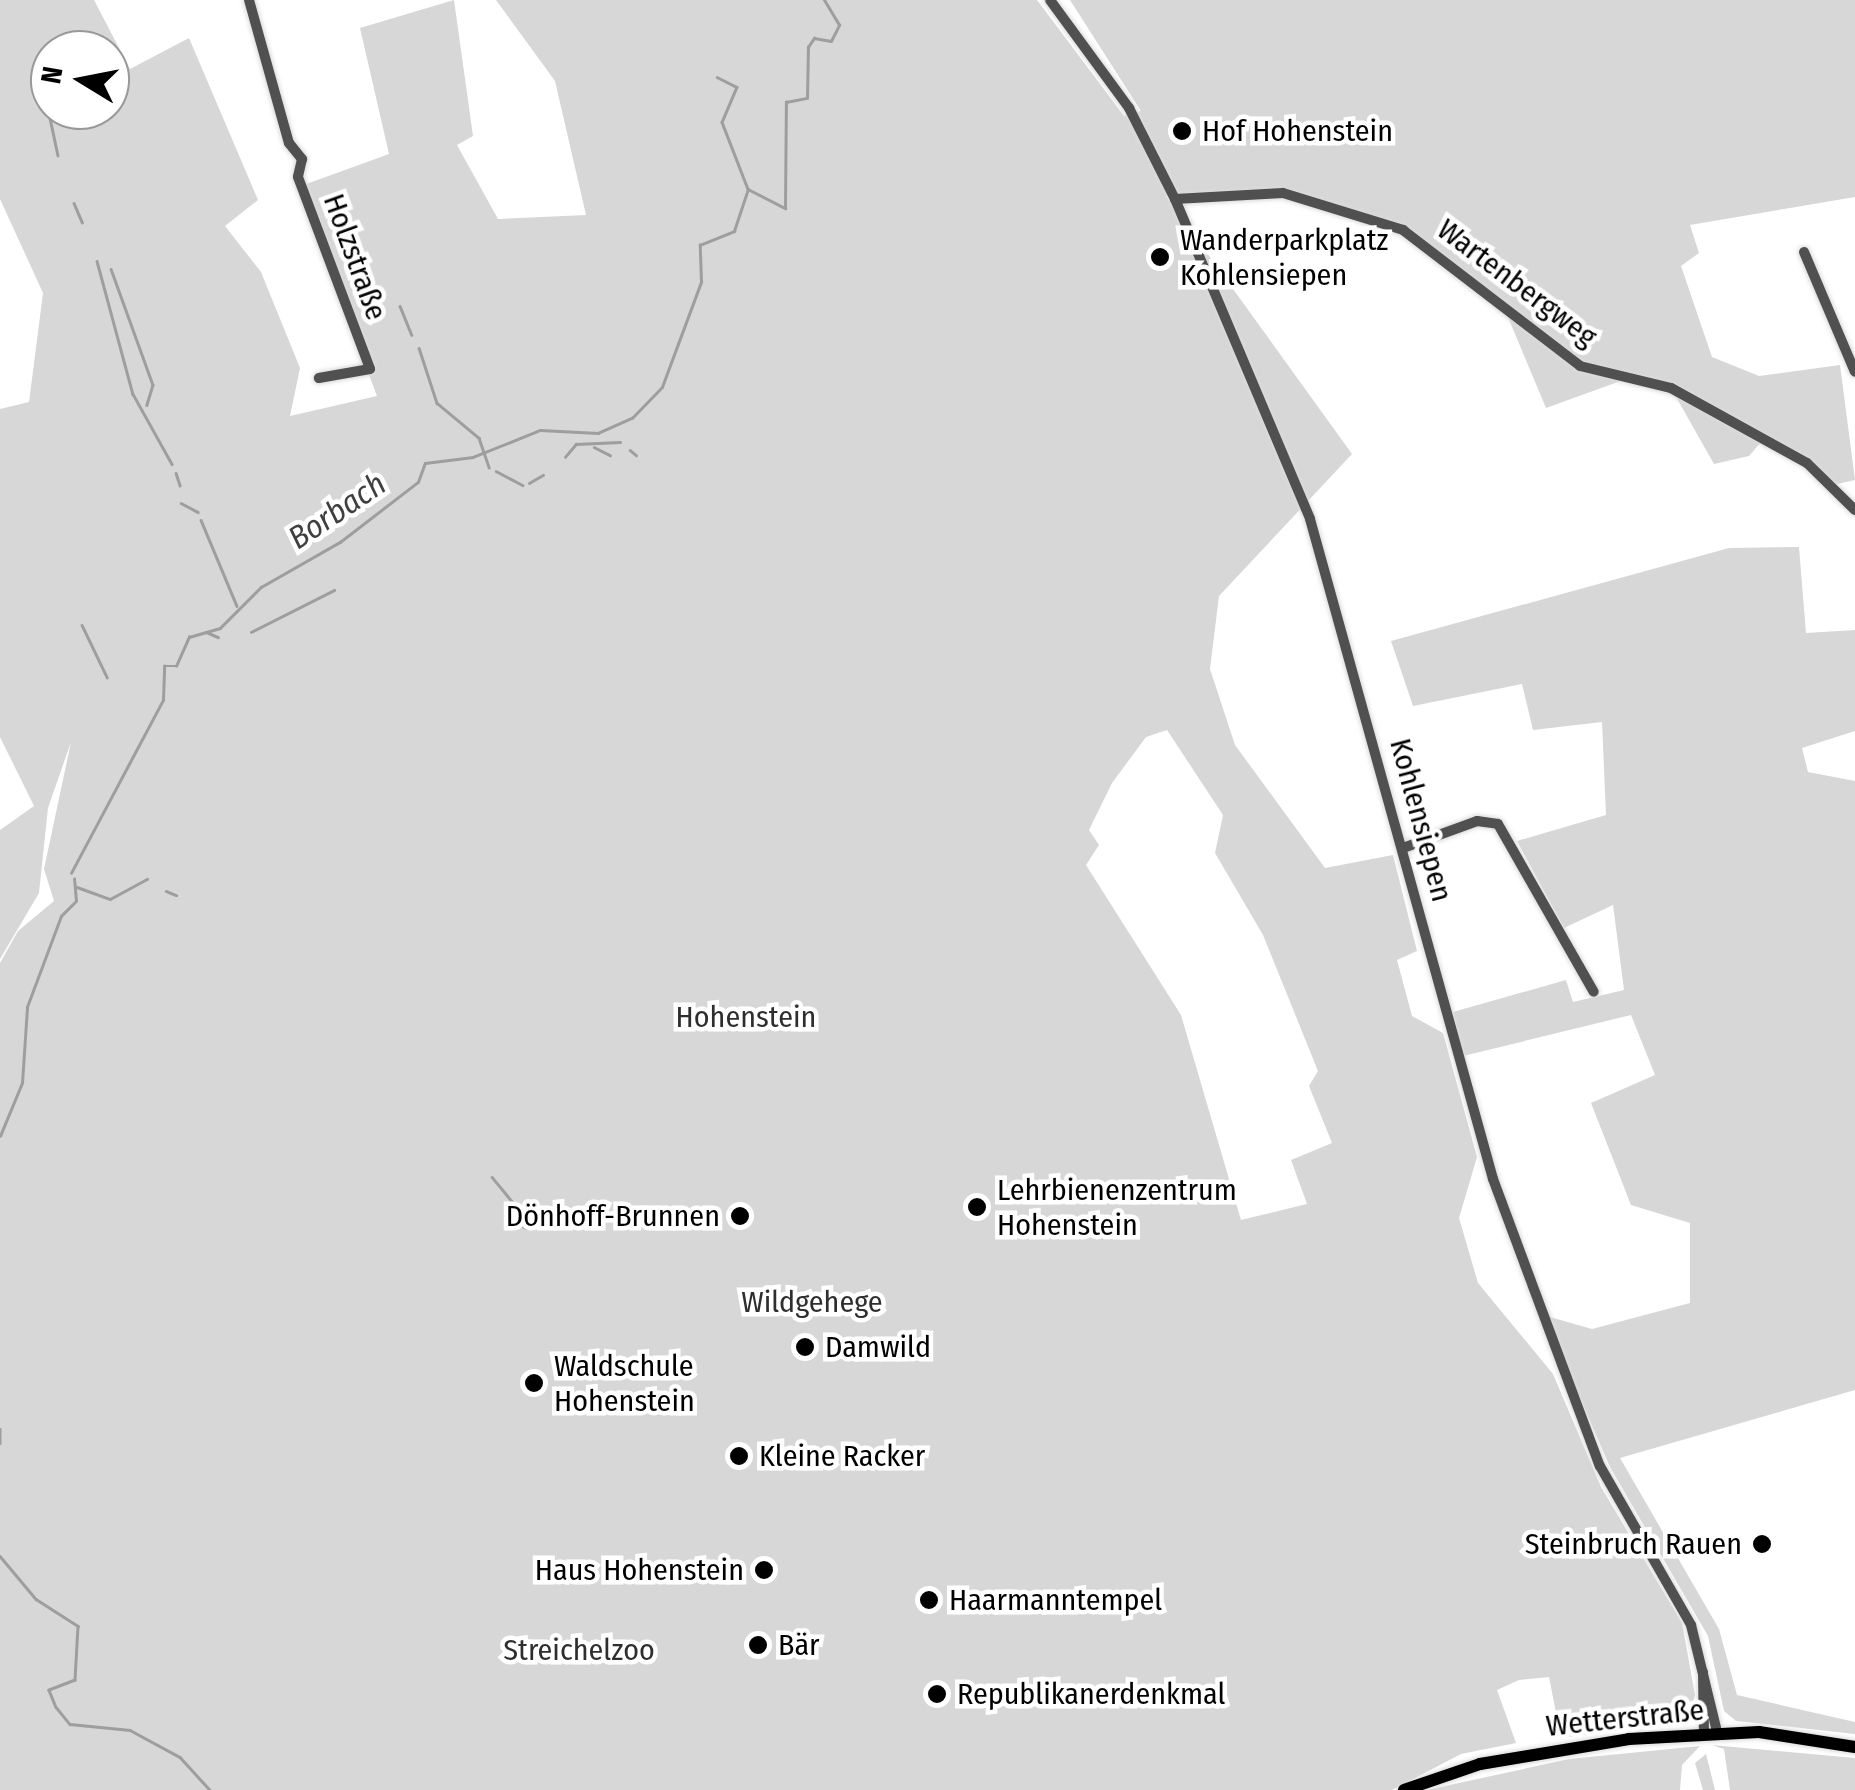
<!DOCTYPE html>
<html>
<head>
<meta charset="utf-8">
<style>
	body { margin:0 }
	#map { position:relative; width:1855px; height:1790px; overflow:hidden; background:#fff; font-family:"Fira Sans Condensed",sans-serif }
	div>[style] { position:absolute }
	.green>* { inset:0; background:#d7d7d7 }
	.water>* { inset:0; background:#9e9e9e }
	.round { border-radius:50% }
	.stream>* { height:2.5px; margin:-1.25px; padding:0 1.25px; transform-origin:1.25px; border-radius:1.25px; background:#9e9e9e }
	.roads { filter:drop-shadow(0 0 2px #dbdbdb) drop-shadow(0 0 2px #dbdbdb) }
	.minor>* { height:10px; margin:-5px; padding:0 5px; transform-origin:5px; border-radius:5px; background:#505050 }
	.major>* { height:12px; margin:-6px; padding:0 6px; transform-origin:6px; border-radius:6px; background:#000 }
	.dots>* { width:28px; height:28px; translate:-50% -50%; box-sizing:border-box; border:5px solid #fff; border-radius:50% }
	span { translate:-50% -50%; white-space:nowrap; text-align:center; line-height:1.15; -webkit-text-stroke:9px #fff; paint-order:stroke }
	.poi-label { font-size:30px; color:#000 }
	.left { translate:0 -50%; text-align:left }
	.right { translate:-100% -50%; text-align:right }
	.street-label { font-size:30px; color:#000 }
	.park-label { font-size:30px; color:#2e2e2e }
	.water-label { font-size:32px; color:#3f3f3f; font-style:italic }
	.north { position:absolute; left:30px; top:30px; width:100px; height:100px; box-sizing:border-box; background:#fff; border:2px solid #999; border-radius:50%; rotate:280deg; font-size:28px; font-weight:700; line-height:40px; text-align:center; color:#000 }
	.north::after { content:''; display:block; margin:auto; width:35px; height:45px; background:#000; clip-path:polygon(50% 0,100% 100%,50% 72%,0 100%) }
</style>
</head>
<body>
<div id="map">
	<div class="green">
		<div style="clip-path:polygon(evenodd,0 0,94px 0,130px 69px,189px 38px,258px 200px,225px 226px,261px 272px,300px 368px,290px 416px,377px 396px,298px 187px,389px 154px,360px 28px,454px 0,473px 136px,457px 145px,498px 219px,586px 215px,555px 81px,496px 0,1037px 0,1124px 116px,1141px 111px,1070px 0,1855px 0,1855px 197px,1690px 225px,1699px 253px,1681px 266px,1712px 357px,1759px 376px,1840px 365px,1855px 480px,1837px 484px,1767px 435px,1749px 456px,1714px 464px,1671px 388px,1637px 375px,1546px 408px,1505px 310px,1403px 230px,1301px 199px,1166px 196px,1352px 454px,1219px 596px,1210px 669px,1235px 745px,1325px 868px,1393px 855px,1417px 951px,1397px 960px,1412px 1016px,1443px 1033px,1477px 1157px,1459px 1218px,1478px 1283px,1553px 1374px,1601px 1487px,1682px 1623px,1695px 1695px,1688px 1721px,1561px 1738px,1549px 1677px,1519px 1680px,1497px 1690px,1516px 1743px,1461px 1754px,1392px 1790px,0 1790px,0 963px,18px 931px,54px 901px,44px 869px,71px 742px,48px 808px,39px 893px,0 959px,0 830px,34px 806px,0 737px,0 409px,29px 402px,43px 293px,0 199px,0 0,50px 50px,110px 50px,110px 110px,50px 110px,50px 50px,0 0,1167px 730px,1223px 815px,1215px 853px,1263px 935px,1318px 1071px,1309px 1086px,1332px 1143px,1291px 1160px,1307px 1204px,1241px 1220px,1181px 1015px,1086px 865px,1099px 845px,1089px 830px,1112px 783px,1146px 737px,1167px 730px)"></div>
		<div style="clip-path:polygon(1799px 547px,1806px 633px,1855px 630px,1855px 731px,1802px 748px,1808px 772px,1855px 781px,1855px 1390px,1620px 1458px,1719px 1629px,1737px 1695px,1855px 1722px,1855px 1734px,1736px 1721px,1724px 1711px,1708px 1636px,1610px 1467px,1559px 1349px,1550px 1317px,1592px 1329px,1690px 1303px,1690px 1223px,1631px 1205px,1591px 1103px,1655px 1075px,1631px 1015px,1463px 1056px,1453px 1012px,1566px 980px,1573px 1002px,1624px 990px,1613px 905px,1564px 928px,1517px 841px,1606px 815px,1602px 722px,1533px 730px,1522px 684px,1413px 706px,1391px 641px,1729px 548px)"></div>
		<div style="clip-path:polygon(1712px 1745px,1855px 1758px,1855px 1790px,1730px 1790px,1724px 1749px)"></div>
		<div style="clip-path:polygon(1700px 1746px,1682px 1765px,1680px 1790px,1427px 1790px,1569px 1759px)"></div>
		<div style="clip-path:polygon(1706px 1754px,1715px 1790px,1703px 1790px,1695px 1763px)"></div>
	</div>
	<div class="water">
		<div class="round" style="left:517px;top:1206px;width:24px;height:24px"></div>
	</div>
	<div class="stream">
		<div style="left:717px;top:77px;width:22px;rotate:27deg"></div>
		<div style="left:737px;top:87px;width:38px;rotate:113deg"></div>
		<div style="left:722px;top:122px;width:72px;rotate:68.8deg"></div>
		<div style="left:55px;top:111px;width:1px;rotate:-45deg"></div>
		<div style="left:50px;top:118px;width:38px;rotate:78deg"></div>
		<div style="left:74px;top:203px;width:21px;rotate:67deg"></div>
		<div style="left:97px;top:261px;width:138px;rotate:74.9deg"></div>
		<div style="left:133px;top:394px;width:80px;rotate:60.9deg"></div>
		<div style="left:111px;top:269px;width:123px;rotate:70.1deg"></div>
		<div style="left:153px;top:385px;width:21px;rotate:107deg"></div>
		<div style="left:400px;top:306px;width:31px;rotate:68deg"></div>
		<div style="left:419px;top:348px;width:58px;rotate:71.9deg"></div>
		<div style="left:437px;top:403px;width:55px;rotate:39.8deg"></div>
		<div style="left:479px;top:438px;width:31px;rotate:71deg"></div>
		<div style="left:594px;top:447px;width:18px;rotate:27deg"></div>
		<div style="left:630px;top:450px;width:8px;rotate:40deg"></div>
		<div style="left:565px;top:457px;width:17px;rotate:-50deg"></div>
		<div style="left:576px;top:444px;width:44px;rotate:-2.6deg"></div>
		<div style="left:496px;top:471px;width:30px;rotate:28deg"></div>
		<div style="left:176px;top:473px;width:13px;rotate:72deg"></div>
		<div style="left:529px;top:483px;width:16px;rotate:-30deg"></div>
		<div style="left:181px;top:503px;width:19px;rotate:28deg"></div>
		<div style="left:201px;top:520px;width:93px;rotate:67.3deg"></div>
		<div style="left:82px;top:625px;width:58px;rotate:64.3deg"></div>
		<div style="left:206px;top:632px;width:13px;rotate:23deg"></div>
		<div style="left:251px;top:632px;width:93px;rotate:-26.8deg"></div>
		<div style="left:71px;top:873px;width:196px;rotate:-62deg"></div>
		<div style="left:163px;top:700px;width:34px;rotate:-88deg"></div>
		<div style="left:164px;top:666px;width:12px"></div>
		<div style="left:176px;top:666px;width:32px;rotate:-66deg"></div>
		<div style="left:189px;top:637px;width:32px;rotate:-16deg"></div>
		<div style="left:220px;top:628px;width:58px;rotate:-45deg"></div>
		<div style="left:261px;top:587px;width:91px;rotate:-29.7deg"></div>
		<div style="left:340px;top:542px;width:98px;rotate:-37.6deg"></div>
		<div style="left:418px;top:482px;width:20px;rotate:-70deg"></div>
		<div style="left:425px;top:463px;width:48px;rotate:-7.1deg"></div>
		<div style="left:473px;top:457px;width:72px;rotate:-21.9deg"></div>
		<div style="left:540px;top:430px;width:58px;rotate:3deg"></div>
		<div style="left:598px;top:433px;width:37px;rotate:-24deg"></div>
		<div style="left:632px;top:418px;width:43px;rotate:-45.9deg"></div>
		<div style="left:662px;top:387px;width:112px;rotate:-69.6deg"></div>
		<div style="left:701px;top:282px;width:37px;rotate:-92deg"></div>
		<div style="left:700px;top:245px;width:37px;rotate:-22deg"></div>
		<div style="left:734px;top:231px;width:44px;rotate:-71.6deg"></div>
		<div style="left:748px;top:189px;width:42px;rotate:27.2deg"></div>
		<div style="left:785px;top:208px;width:106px;rotate:-89.5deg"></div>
		<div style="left:786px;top:102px;width:21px;rotate:-11deg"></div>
		<div style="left:807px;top:98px;width:51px;rotate:-88.9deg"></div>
		<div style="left:808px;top:47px;width:11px;rotate:-56deg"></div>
		<div style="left:814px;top:38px;width:17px;rotate:10deg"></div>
		<div style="left:831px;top:41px;width:18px;rotate:-63deg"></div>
		<div style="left:839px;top:25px;width:29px;rotate:-121deg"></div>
		<div style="left:77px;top:887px;width:35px;rotate:20deg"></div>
		<div style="left:110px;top:899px;width:42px;rotate:-28.4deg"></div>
		<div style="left:166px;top:891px;width:11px;rotate:22deg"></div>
		<div style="left:0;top:1136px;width:57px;rotate:-67.5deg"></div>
		<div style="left:22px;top:1083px;width:76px;rotate:-86.2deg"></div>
		<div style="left:27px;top:1007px;width:97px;rotate:-69.5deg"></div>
		<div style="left:61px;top:916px;width:21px;rotate:-45deg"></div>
		<div style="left:76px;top:901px;width:22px;rotate:-95deg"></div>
		<div style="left:492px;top:1177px;width:44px;rotate:50.5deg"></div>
		<div style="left:0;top:1429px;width:14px;rotate:90deg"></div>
		<div style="left:0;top:1556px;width:56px;rotate:50.1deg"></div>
		<div style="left:36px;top:1599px;width:50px;rotate:32.7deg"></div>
		<div style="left:78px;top:1626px;width:54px;rotate:93.2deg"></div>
		<div style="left:75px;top:1680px;width:28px;rotate:159deg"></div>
		<div style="left:49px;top:1690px;width:18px;rotate:68deg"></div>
		<div style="left:56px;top:1707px;width:22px;rotate:51deg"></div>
		<div style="left:70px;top:1724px;width:60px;rotate:5.7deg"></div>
		<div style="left:130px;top:1730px;width:57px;rotate:28.4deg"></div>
		<div style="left:180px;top:1757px;width:45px;rotate:47.7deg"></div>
	</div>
	<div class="roads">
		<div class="minor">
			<div style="left:249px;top:0;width:148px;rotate:74.4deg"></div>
			<div style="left:289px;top:143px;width:21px;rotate:51deg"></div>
			<div style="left:302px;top:159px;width:18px;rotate:103deg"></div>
			<div style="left:298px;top:177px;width:205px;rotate:69.4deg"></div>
			<div style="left:370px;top:369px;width:52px;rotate:170deg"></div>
			<div style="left:1050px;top:0;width:134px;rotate:53.8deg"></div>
			<div style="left:1129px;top:108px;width:102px;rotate:63.2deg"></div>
			<div style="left:1175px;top:199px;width:347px;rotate:67.1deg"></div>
			<div style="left:1310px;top:519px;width:685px;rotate:74.5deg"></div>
			<div style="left:1493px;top:1179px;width:306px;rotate:69.6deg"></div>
			<div style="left:1600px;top:1466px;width:183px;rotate:60.2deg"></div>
			<div style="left:1691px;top:1625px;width:110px;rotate:76.3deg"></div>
			<div style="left:1175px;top:199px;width:108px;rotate:-3.2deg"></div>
			<div style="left:1283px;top:193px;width:126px;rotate:17.1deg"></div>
			<div style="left:1403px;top:230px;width:223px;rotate:37.5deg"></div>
			<div style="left:1580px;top:366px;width:94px;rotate:13.6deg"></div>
			<div style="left:1671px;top:388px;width:155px;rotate:28.9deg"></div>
			<div style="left:1807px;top:463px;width:67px;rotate:44.4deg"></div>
			<div style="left:1804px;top:252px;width:130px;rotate:67deg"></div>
			<div style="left:1403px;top:848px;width:79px;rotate:-20deg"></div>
			<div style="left:1477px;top:821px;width:21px;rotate:8deg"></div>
			<div style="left:1498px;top:824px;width:193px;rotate:60.3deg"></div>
			<div style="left:1703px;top:1672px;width:61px;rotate:89.1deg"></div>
		</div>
		<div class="major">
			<div style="left:1404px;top:1790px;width:80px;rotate:-18.9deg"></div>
			<div style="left:1480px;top:1764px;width:151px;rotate:-9.5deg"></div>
			<div style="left:1629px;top:1739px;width:130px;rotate:-3.1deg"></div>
			<div style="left:1759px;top:1732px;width:97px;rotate:8.9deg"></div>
		</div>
	</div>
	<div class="dots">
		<div style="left:1182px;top:131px;background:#000"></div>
		<div style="left:1160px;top:257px;background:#000"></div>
		<div style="left:977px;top:1207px;background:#000"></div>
		<div style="left:740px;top:1216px;background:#000"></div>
		<div style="left:805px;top:1347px;background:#000"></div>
		<div style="left:534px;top:1383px;background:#000"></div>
		<div style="left:739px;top:1456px;background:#000"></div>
		<div style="left:1762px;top:1544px;background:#000"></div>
		<div style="left:764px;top:1570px;background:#000"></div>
		<div style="left:929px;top:1600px;background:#000"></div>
		<div style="left:758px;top:1645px;background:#000"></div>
		<div style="left:937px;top:1694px;background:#000"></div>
	</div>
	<div class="poi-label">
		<span class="left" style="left:1202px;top:131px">Hof Hohenstein</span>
		<span class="left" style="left:1180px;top:257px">Wanderparkplatz<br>Kohlensiepen</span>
		<span class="left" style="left:997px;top:1207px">Lehrbienenzentrum<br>Hohenstein</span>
		<span class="right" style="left:720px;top:1216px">Dönhoff-Brunnen</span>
		<span class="left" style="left:825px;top:1347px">Damwild</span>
		<span class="left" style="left:554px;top:1383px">Waldschule<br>Hohenstein</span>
		<span class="left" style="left:759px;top:1456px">Kleine Racker</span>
		<span class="right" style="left:1742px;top:1544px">Steinbruch Rauen</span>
		<span class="right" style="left:744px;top:1570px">Haus Hohenstein</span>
		<span class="left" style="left:949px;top:1600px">Haarmanntempel</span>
		<span class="left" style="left:778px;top:1645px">Bär</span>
		<span class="left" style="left:957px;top:1694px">Republikanerdenkmal</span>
	</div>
	<div class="street-label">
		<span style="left:355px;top:257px;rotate:70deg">Holzstraße</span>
		<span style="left:1517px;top:283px;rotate:37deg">Wartenbergweg</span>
		<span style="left:1421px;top:820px;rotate:75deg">Kohlensiepen</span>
		<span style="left:1625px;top:1718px;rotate:-6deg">Wetterstraße</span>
	</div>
	<div class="park-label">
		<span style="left:746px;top:1017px">Hohenstein</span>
		<span style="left:812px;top:1302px">Wildgehege</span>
		<span style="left:579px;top:1650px">Streichelzoo</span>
	</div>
	<div class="water-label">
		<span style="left:337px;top:511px;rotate:-34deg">Borbach</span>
	</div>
	<div class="north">N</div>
</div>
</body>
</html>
